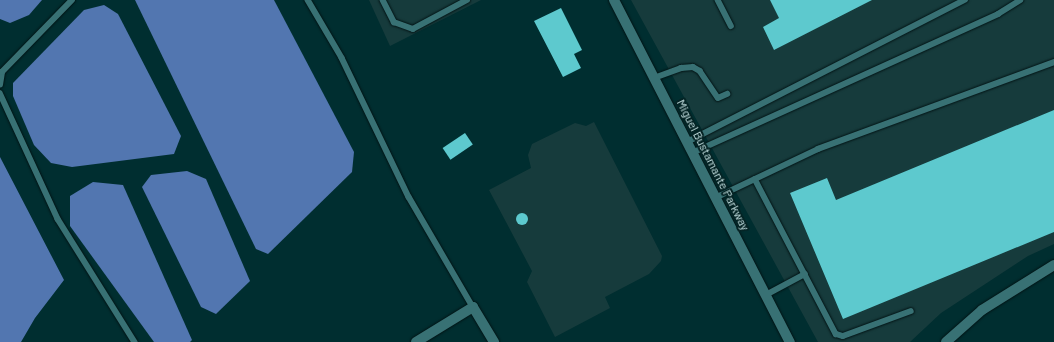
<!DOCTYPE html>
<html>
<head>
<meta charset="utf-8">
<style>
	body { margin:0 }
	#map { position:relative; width:1054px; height:342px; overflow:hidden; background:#002e30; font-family:Barlow,sans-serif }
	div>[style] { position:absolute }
	.built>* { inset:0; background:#163b3c }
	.water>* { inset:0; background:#5276b0 }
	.building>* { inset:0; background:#5dc9ce; transform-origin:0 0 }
	.round { border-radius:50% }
	.roads { filter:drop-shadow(0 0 1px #031314) drop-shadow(0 0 1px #031314) }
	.lane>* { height:5.5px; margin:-2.75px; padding:0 2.75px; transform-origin:2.75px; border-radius:2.75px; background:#387174 }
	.street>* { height:10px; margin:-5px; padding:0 5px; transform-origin:5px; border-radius:5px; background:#387174 }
	.secondary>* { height:10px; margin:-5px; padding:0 5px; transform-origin:5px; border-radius:5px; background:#387174 }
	span { translate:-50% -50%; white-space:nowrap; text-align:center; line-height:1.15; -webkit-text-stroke:4px #042324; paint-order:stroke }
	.street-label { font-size:12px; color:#cbe7e8 }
</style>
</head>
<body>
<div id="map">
	<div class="built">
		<div style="clip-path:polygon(369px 0,481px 0,390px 46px)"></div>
		<div style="clip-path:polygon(631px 0,1054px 0,1054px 244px,1028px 256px,941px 313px,910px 342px,818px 342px)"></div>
		<div style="clip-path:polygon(594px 122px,662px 256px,661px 261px,649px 274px,605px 297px,610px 308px,555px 337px,527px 282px,532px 271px,489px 190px,531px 168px,528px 155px,532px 144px,575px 123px,586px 126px)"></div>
	</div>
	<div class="water">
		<div style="clip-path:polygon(0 0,42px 0,29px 15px,10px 23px,0 19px)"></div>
		<div style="clip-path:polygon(135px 0,274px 0,354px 152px,352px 172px,268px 254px,256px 249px)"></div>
		<div style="clip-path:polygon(104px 5px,118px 14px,181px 136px,174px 154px,72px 167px,51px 163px,34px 145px,13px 96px,13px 83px,84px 10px)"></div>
		<div style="clip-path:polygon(0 157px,64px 280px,35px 318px,21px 342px,0 342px)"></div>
		<div style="clip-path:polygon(187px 171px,206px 179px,250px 281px,216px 314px,201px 307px,142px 187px,151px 175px)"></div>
		<div style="clip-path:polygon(93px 182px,123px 185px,192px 340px,190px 342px,154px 342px,70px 226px,70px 196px)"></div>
	</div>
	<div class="building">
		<div style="clip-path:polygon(770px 0,872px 0,774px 50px,763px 27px,779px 18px)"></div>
		<div style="clip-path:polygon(561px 8px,582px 50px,574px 54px,581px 68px,563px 77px,534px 21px)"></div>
		<div style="clip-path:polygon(1054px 110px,1054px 232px,843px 319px,790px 193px,827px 178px,836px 200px)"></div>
		<div style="left:465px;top:133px;width:14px;height:27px;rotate:56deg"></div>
		<div class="round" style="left:516px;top:213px;width:12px;height:12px"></div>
	</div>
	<div class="roads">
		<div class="lane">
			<div style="left:308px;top:0;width:67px;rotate:59.6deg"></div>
			<div style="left:342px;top:58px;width:154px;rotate:64.3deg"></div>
			<div style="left:409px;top:197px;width:127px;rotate:59.8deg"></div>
			<div style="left:383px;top:0;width:25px;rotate:63deg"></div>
			<div style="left:394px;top:22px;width:20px;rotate:20deg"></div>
			<div style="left:413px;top:29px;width:61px;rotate:-28.2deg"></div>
			<div style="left:718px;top:0;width:29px;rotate:63deg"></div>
			<div style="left:654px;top:78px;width:29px;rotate:-20deg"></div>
			<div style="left:681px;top:68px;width:12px;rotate:-5deg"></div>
			<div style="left:693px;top:67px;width:8px;rotate:30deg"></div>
			<div style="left:700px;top:71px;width:32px;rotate:56deg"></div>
			<div style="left:718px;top:98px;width:10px;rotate:-24deg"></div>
			<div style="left:0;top:85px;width:13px;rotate:-81deg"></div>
			<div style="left:2px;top:72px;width:100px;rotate:-45.8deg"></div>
			<div style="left:0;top:93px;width:139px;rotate:65.3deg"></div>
			<div style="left:58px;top:219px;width:145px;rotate:58deg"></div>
			<div style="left:687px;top:142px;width:312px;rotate:-27.1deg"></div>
			<div style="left:692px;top:153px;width:336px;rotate:-24.4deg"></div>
			<div style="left:998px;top:14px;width:26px;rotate:-32deg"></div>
			<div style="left:755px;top:179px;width:175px;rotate:62.4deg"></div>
			<div style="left:836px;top:334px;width:7px;rotate:16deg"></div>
			<div style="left:843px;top:336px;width:72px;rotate:-20.2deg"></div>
			<div style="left:715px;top:198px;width:114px;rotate:-25.4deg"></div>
			<div style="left:818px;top:149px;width:252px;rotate:-20.2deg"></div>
			<div style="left:766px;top:295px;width:44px;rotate:-28.3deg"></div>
		</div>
		<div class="street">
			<div style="left:614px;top:0;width:385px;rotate:62.8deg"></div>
			<div style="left:416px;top:342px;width:67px;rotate:-31.6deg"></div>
			<div style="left:473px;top:307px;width:41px;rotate:59deg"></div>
		</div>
		<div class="secondary">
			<div style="left:946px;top:342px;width:48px;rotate:-41.6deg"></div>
			<div style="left:982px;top:310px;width:85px;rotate:-32deg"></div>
		</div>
	</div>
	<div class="street-label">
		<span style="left:713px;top:165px;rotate:63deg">Miguel Bustamante Parkway</span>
	</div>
</div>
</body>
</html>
